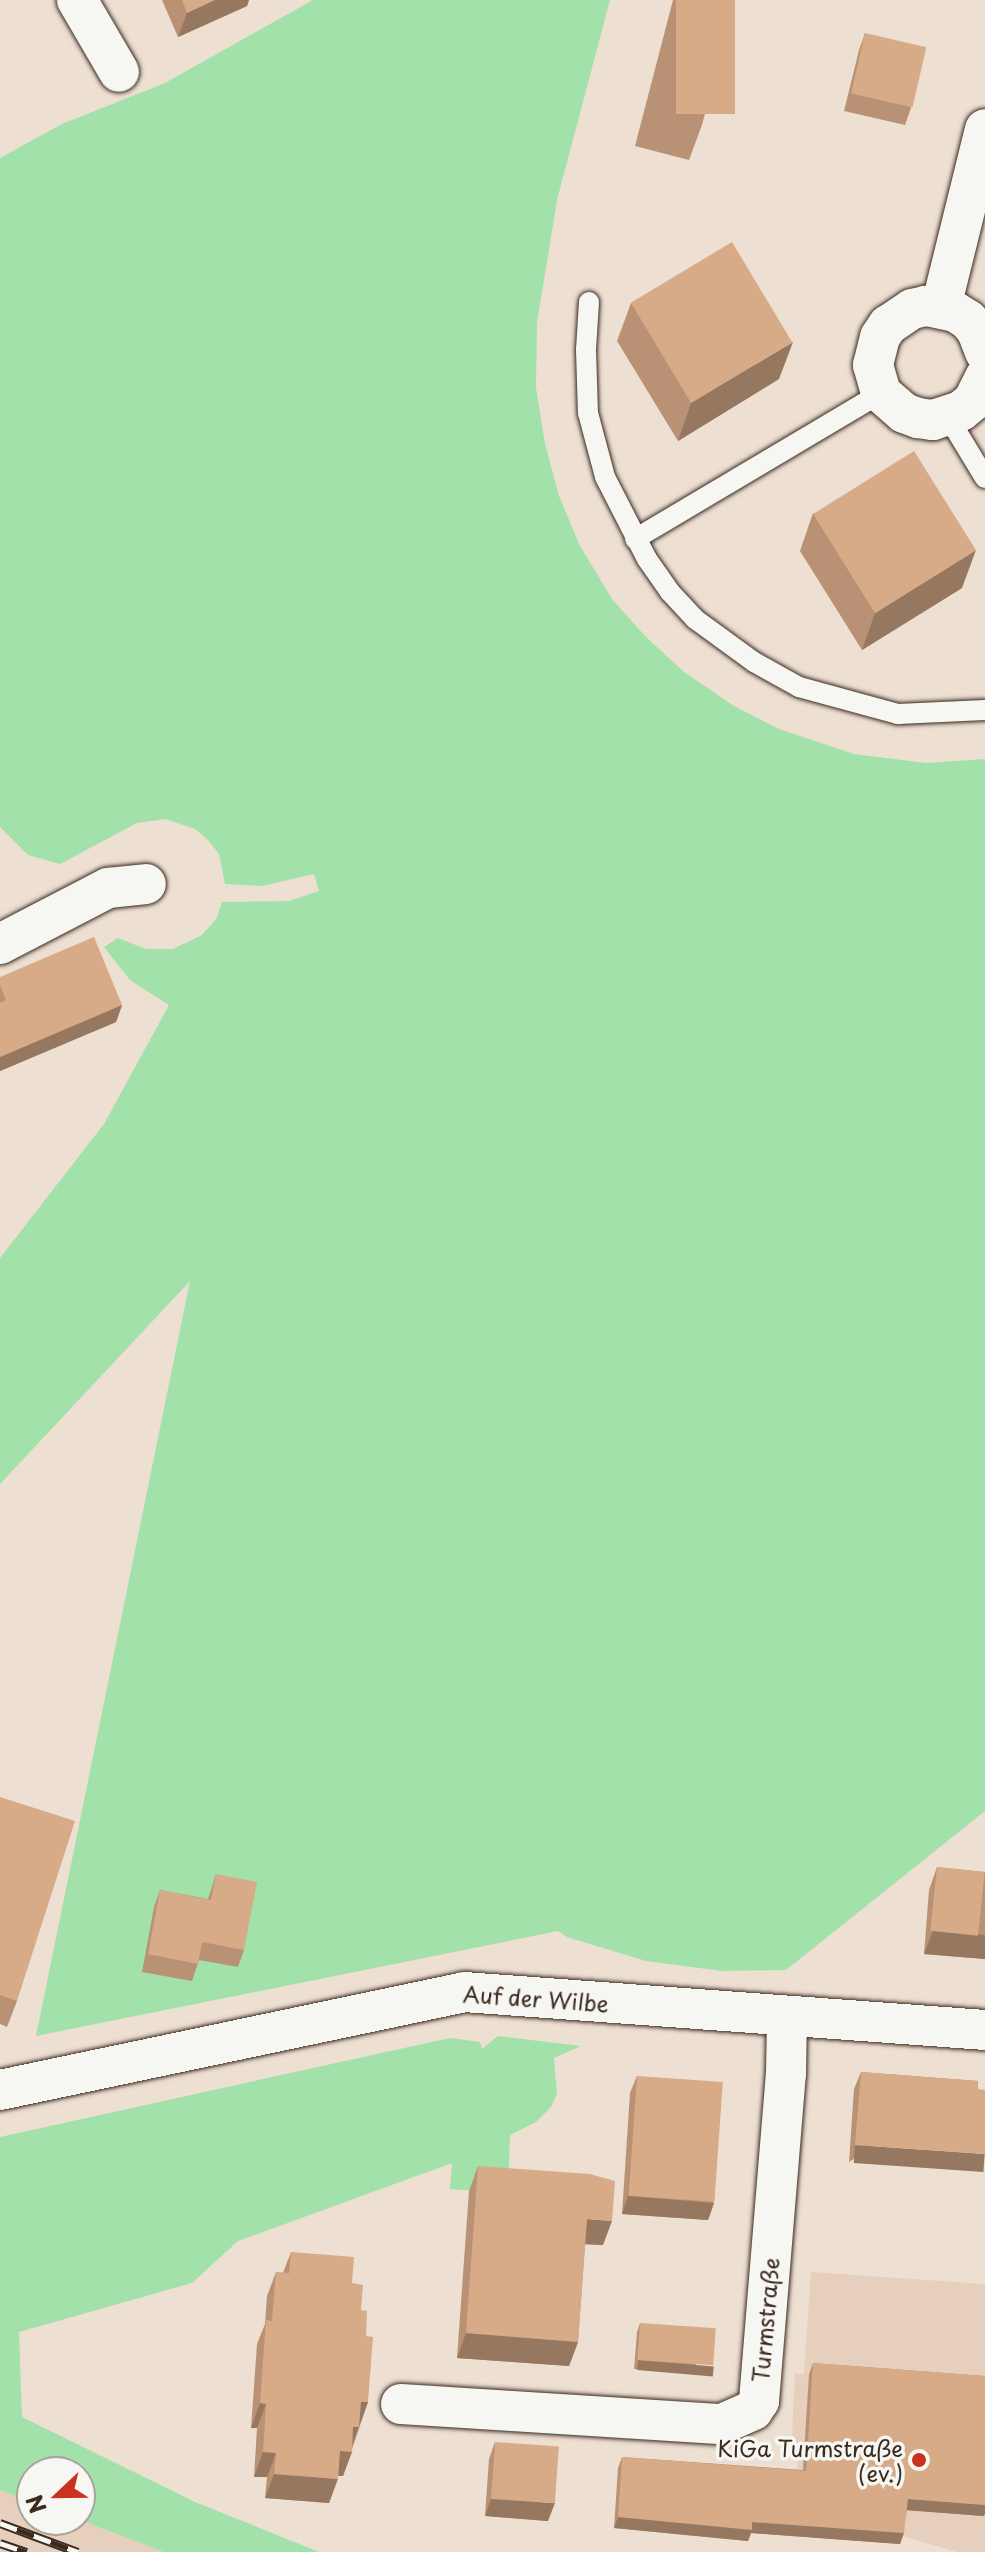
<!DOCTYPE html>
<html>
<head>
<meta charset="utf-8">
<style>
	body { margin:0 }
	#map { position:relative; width:985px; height:2552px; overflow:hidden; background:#eddfd2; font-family:"Playpen Sans",sans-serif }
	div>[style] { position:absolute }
	.built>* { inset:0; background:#e6cfbc }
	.green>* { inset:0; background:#a2e1a9 }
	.roads { filter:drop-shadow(0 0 2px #3b2a1e) drop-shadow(0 0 2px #3b2a1e) }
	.lane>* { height:20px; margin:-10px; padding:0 10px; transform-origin:10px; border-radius:10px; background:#f6f6f2 }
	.street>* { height:40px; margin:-20px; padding:0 20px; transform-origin:20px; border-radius:20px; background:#f6f6f2 }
	.rail>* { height:9px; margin-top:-4.5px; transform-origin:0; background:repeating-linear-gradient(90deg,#f6f6f2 0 18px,#3b2a1e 0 36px); box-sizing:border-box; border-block:2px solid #3b2a1e }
	.wall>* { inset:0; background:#b99275 }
	.shaded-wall>* { inset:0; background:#96775f; transform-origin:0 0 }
	.building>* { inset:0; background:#d7aa88; transform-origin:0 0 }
	.dots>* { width:22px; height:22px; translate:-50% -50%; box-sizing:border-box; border:4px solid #f6f6f2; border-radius:50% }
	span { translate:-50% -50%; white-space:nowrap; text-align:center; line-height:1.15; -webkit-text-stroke:7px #f6f6f2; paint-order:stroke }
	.street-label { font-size:22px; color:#3b2a1e }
	.poi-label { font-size:22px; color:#3b2a1e }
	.right { translate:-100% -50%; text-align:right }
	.north { position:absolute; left:16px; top:2456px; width:80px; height:80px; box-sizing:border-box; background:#f6f6f2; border:2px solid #aba49d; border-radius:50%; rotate:248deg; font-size:22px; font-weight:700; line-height:32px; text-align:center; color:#3b2a1e }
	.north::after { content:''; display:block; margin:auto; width:28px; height:36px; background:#c8321e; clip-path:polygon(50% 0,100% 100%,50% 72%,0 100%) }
</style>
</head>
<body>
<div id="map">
	<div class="built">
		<div style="clip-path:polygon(811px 2272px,985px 2284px,985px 2552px,957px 2552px,902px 2536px,900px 2544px,847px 2540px,795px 2502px,798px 2456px,791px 2455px,795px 2373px,804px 2374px)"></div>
		<div style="clip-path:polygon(0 2490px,32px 2502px,32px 2520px,80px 2520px,164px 2552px,0 2552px)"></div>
	</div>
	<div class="green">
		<div style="clip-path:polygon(313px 0,610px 0,557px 200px,537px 323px,536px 388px,545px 444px,559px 496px,580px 546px,612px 599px,646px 637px,684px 672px,734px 706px,779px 729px,854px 754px,926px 763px,985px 759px,985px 1811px,786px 1970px,722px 1971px,646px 1961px,567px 1937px,558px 1931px,36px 2036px,190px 1281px,0 1484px,0 1258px,104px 1124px,169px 1005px,130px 980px,104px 947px,118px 938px,146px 949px,173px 949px,202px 935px,217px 918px,222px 902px,289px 901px,319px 891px,314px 874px,262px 886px,225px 884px,219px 854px,208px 840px,195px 829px,166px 819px,137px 823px,60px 864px,28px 855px,0 827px,0 158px,62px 124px,165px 83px)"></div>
		<div style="clip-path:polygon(498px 2036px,581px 2046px,554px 2058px,557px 2094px,551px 2107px,536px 2122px,510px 2135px,508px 2193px,450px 2189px,452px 2163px,238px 2241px,192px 2283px,19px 2332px,22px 2417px,195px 2502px,319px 2552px,164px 2552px,80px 2520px,80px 2472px,32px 2472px,32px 2502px,0 2490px,0 2137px,450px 2038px,480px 2042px,482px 2049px)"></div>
	</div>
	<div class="roads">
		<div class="lane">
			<div style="left:589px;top:302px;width:48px;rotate:93.6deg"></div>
			<div style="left:586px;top:350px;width:63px;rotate:88.2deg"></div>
			<div style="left:588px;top:413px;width:66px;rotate:75.1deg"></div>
			<div style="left:605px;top:477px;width:92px;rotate:62.9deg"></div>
			<div style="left:647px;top:559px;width:40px;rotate:55.1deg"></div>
			<div style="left:670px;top:592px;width:37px;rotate:47deg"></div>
			<div style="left:695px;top:619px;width:73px;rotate:36.1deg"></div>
			<div style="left:754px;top:662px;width:51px;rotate:29.1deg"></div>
			<div style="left:799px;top:687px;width:103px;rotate:15.3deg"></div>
			<div style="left:898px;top:714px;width:87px;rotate:-2.6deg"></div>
			<div style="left:948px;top:417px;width:71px;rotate:58.8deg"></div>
			<div style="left:635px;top:539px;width:286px;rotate:-30.7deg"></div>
		</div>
		<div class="street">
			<div style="left:77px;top:0;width:83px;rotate:59.7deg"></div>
			<div style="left:941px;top:307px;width:183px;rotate:-76.1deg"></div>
			<div style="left:985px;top:352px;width:22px;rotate:-111deg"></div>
			<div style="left:977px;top:331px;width:14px;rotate:-129deg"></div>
			<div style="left:968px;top:320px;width:15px;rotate:-148deg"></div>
			<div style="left:955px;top:312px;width:30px;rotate:-168deg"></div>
			<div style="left:926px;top:306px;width:14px;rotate:168deg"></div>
			<div style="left:912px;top:309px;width:29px;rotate:146deg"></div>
			<div style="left:888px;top:325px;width:14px;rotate:124deg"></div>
			<div style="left:880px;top:337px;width:29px;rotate:104deg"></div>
			<div style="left:873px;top:365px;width:29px;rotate:74deg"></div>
			<div style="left:881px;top:393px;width:30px;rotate:41deg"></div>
			<div style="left:904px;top:413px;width:15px;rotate:20deg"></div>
			<div style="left:918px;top:418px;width:15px;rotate:8deg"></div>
			<div style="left:933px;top:420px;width:29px;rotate:-18deg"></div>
			<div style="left:961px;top:411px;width:16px;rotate:-40deg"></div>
			<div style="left:973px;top:401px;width:27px;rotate:-63deg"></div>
			<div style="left:0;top:944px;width:122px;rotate:-27.4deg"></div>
			<div style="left:108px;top:888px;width:38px;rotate:-6deg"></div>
			<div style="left:0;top:2090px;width:474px;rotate:-11.9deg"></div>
			<div style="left:464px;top:1992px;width:522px;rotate:4.17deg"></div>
			<div style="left:401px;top:2404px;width:322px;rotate:3.6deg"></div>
			<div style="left:722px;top:2424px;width:34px;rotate:-24deg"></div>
			<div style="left:753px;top:2410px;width:11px;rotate:-56deg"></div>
			<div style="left:759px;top:2401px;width:328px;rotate:-85.3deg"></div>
			<div style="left:786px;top:2074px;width:58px;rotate:-89deg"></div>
		</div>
	</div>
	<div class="rail">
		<div style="left:0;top:2523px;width:83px;rotate:20.4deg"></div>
		<div style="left:0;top:2543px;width:28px;rotate:19deg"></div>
	</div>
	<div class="wall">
		<div style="clip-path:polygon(162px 0,249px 0,247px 6px,178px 37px)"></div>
		<div style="clip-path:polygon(673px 0,735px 0,702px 125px,689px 160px,635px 146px)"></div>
		<div style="clip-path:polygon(865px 33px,911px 108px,905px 125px,844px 111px,859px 50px)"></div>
		<div style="clip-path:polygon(631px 303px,779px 379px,678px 441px,617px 341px)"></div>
		<div style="clip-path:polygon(813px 513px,962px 588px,862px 650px,800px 551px)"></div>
		<div style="clip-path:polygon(0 977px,122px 1005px,116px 1022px,0 1071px)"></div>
		<div style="clip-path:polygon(0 1797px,17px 2001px,7px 2027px,0 2024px)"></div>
		<div style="clip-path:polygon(937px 1867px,985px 1872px,985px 1959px,924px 1954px,929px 1890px)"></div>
		<div style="clip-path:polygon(216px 1874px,244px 1950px,238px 1967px,199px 1960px,192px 1981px,142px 1972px,154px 1907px,160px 1890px,208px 1899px)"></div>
		<div style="clip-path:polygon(861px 2072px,978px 2081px,849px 2162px,854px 2089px)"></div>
		<div style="clip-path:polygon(637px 2076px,714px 2203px,708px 2220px,622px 2214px,630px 2093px)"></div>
		<div style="clip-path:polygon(478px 2166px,603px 2245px,585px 2244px,578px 2342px,569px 2366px,457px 2358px,469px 2191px)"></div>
		<div style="clip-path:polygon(291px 2252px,352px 2283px,361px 2310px,366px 2336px,368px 2402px,343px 2476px,338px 2476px,329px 2503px,265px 2498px,267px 2477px,254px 2477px,257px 2428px,251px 2428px,257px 2344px,265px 2324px,267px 2296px,276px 2272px,283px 2273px)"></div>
		<div style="clip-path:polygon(640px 2323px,710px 2375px,634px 2369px,637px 2332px)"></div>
		<div style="clip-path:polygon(813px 2363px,985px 2376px,985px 2513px,984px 2516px,907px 2510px,900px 2544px,751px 2533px,748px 2541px,614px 2528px,618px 2468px,622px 2457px,803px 2470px,809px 2374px)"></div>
		<div style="clip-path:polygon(495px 2442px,548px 2521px,485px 2516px,489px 2459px)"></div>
	</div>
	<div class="shaded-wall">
		<div style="clip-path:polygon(215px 0,249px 0,247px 6px,178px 37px,187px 13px)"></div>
		<div style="clip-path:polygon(793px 342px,779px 379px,678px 441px,691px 403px)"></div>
		<div style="clip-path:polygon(976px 550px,962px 588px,862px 650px,875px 613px)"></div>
		<div style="clip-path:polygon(122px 1005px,116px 1022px,0 1071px,0 1057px)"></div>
		<div style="clip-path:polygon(933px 1931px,985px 1935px,985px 1959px,924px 1954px)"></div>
		<div style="left:855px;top:2145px;width:130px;height:18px;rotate:4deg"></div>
		<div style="clip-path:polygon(628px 2196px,714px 2203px,708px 2220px,622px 2214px)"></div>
		<div style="clip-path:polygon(587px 2219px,612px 2221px,603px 2245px,578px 2244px)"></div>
		<div style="clip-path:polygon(466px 2333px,578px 2342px,569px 2366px,457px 2358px)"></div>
		<div style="left:638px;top:2360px;width:76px;height:10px;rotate:5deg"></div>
		<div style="clip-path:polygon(361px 2402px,368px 2402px,350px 2451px,352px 2426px)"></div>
		<div style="clip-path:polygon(260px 2403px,266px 2404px,257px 2428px,251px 2428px)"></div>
		<div style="clip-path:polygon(340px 2451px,352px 2452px,343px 2476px,331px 2475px)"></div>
		<div style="clip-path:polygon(263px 2452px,276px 2453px,267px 2477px,254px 2477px)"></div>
		<div style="clip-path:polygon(274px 2474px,338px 2479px,329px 2503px,265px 2498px)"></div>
		<div style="clip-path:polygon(491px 2499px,555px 2503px,548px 2521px,485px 2516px)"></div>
		<div style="clip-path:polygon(908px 2499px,985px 2505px,985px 2513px,984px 2516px,904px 2510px)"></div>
		<div style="clip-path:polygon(618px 2517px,752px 2522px,904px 2533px,900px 2544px,751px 2533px,748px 2541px,614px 2528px)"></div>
	</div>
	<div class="building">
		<div style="clip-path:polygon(182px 0,215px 0,187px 13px)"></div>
		<div style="left:676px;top:0;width:59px;height:114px"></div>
		<div style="left:865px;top:33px;width:63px;height:62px;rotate:13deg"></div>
		<div style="left:732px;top:242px;width:117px;height:118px;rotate:59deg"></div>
		<div style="left:914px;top:451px;width:117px;height:119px;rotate:58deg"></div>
		<div style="clip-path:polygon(94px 937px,122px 1005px,0 1057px,0 1003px,6px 1000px,0 985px,0 977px)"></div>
		<div style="clip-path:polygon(0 1797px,75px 1821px,17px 2001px,0 1995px)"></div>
		<div style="left:937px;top:1867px;width:48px;height:64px;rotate:6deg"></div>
		<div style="clip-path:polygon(216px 1874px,257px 1882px,244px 1950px,202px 1942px,198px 1964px,148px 1954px,160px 1890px,211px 1900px)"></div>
		<div style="clip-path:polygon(861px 2072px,978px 2081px,978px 2089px,985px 2090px,985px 2154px,855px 2145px)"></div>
		<div style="left:637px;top:2076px;width:86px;height:120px;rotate:4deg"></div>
		<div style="clip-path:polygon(478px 2166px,590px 2174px,615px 2181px,612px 2221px,587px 2219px,578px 2342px,466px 2333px)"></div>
		<div style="clip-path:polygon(291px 2252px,354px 2257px,352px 2283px,363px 2285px,361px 2310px,367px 2311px,366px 2336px,373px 2337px,368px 2402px,361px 2402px,359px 2427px,353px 2427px,352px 2452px,340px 2451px,338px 2479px,274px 2474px,276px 2453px,263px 2452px,266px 2404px,260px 2403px,266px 2320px,272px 2321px,276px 2272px,289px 2273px)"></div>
		<div style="left:640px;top:2323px;width:76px;height:37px;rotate:4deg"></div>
		<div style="clip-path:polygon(813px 2363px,985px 2376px,985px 2505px,908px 2499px,904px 2533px,752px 2522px,752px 2530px,618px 2517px,622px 2457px,806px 2471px)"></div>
		<div style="left:495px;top:2442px;width:64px;height:57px;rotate:4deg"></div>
	</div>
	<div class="dots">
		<div style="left:919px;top:2460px;background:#c8321e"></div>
	</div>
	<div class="street-label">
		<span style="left:536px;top:1998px;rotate:4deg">Auf der Wilbe</span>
		<span style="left:765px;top:2320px;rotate:-85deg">Turmstraße</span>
	</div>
	<div class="poi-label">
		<span class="right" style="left:903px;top:2460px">KiGa Turmstraße<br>(ev.)</span>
	</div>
	<div class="north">N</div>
</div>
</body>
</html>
